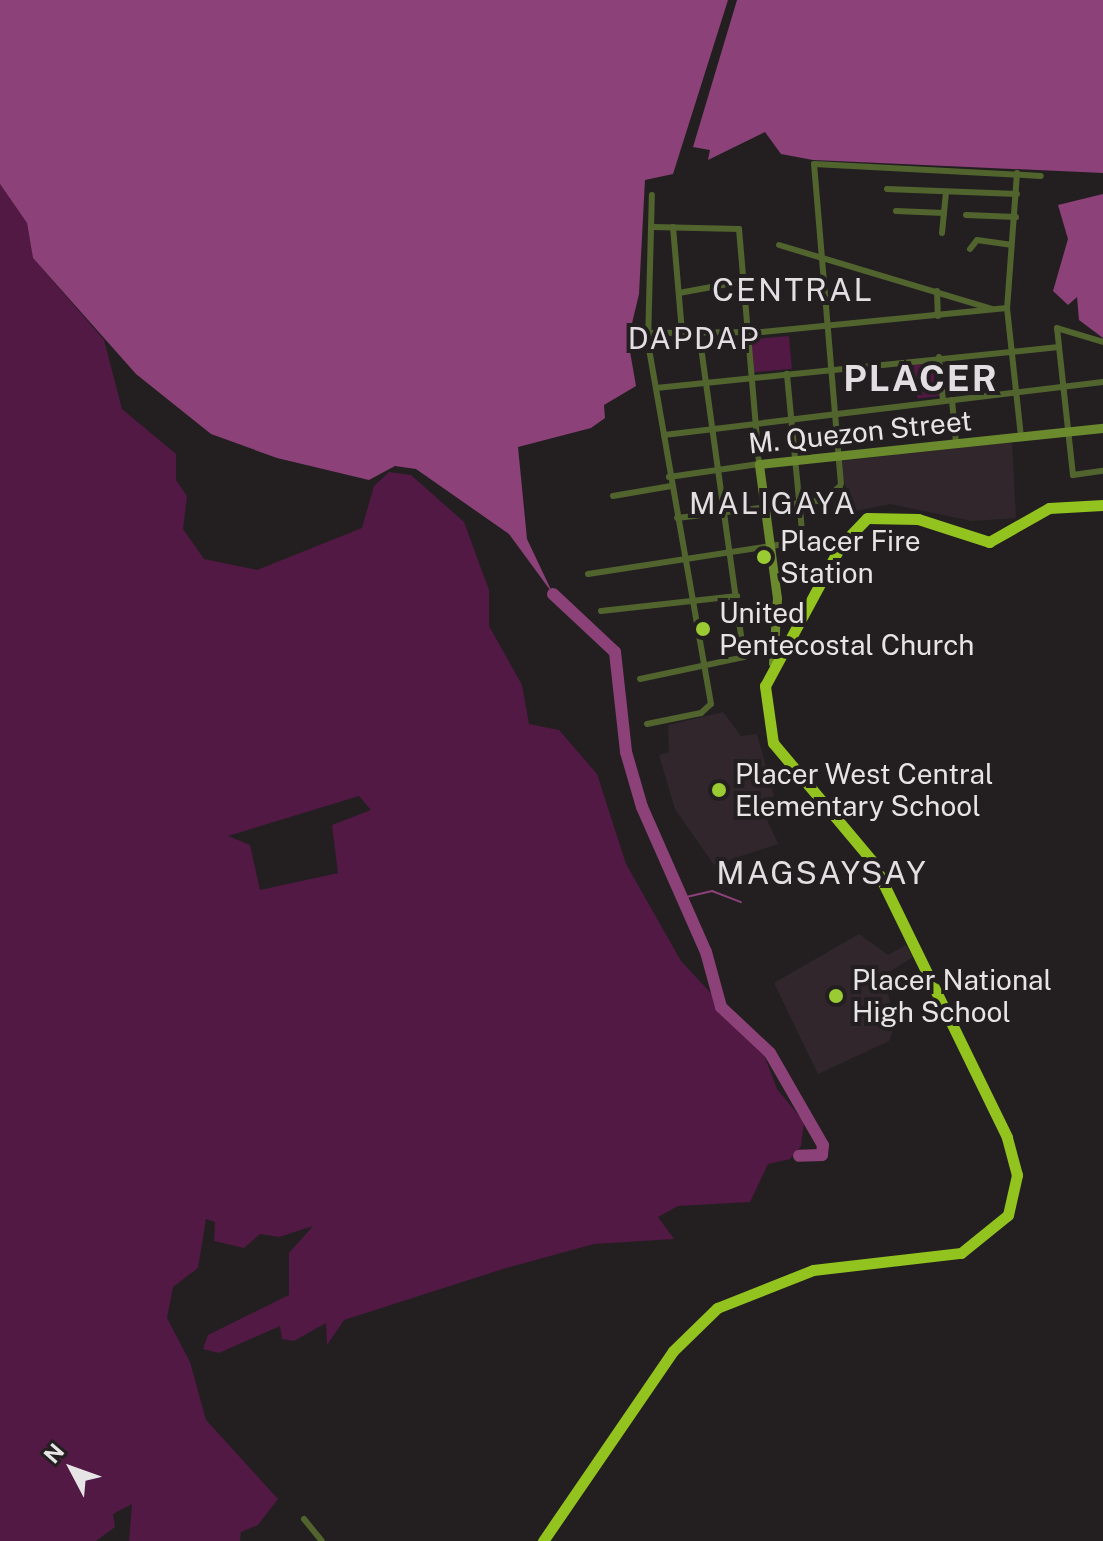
<!DOCTYPE html>
<html>
<head>
<meta charset="utf-8">
<style>
	body { margin:0 }
	#map { position:relative; width:1103px; height:1541px; overflow:hidden; background:#231f21; font-family:"Public Sans",sans-serif }
	div>[style] { position:absolute }
	.built>* { inset:0; background:#30262c }
	.green>* { inset:0; background:#511943; transform-origin:0 0 }
	.water>* { inset:0; background:#8c4178 }
	.stream>* { height:2px; margin:-1px; padding:0 1px; transform-origin:1px; border-radius:1px; background:#8c4178 }
	.river>* { height:12px; margin:-6px; padding:0 6px; transform-origin:6px; border-radius:6px; background:#8c4178 }
	.street>* { height:6px; margin:-3px; padding:0 3px; transform-origin:3px; border-radius:3px; background:#51642e }
	.secondary>* { height:9px; margin:-4.5px; padding:0 4.5px; transform-origin:4.5px; border-radius:4.5px; background:#6b8a2d }
	.highway>* { height:11px; margin:-5.5px; padding:0 5.5px; transform-origin:5.5px; border-radius:5.5px; background:#93c31e }
	.dots>* { width:22px; height:22px; translate:-50% -50%; box-sizing:border-box; border:4px solid #231f21; border-radius:50% }
	span { translate:-50% -50%; white-space:nowrap; text-align:center; line-height:1.15; -webkit-text-stroke:8px #231f21; paint-order:stroke }
	.street-label { font-size:28px; color:#e7e4e6 }
	.poi-label { font-size:28px; color:#e7e4e6 }
	.left { translate:0 -50%; text-align:left }
	.neighbourhood-label { font-size:30px; color:#e3dee1; letter-spacing:2px }
	.quarter-label { font-size:32px; color:#e3dee1; letter-spacing:2px }
	.district-label { font-size:36px; color:#e3dee1; font-weight:700; letter-spacing:2px }
	.north { position:absolute; left:32px; top:1429px; width:80px; height:80px; -webkit-text-stroke:6px #231f21; paint-order:stroke; rotate:311deg; font-size:22px; font-weight:700; line-height:32px; text-align:center; color:#e7e4e6 }
	.north::after { content:''; display:block; margin:auto; width:28px; height:36px; background:#e7e4e6; clip-path:polygon(50% 0,100% 100%,50% 72%,0 100%) }
</style>
</head>
<body>
<div id="map">
	<div class="built">
		<div style="clip-path:polygon(1012px 442px,1016px 518px,972px 521px,890px 504px,846px 513px,841px 461px)"></div>
		<div style="clip-path:polygon(723px 712px,741px 736px,757px 734px,774px 796px,760px 804px,778px 844px,714px 865px,675px 809px,659px 755px,669px 752px,668px 725px)"></div>
		<div style="clip-path:polygon(859px 934px,888px 955px,906px 945px,913px 957px,884px 975px,895px 1025px,889px 1041px,818px 1074px,774px 983px)"></div>
	</div>
	<div class="green">
		<div style="clip-path:polygon(evenodd,0 184px,27px 223px,33px 258px,104px 340px,122px 409px,176px 454px,176px 480px,187px 496px,183px 529px,204px 559px,257px 570px,362px 528px,374px 486px,389px 472px,411px 475px,464px 522px,489px 590px,489px 626px,522px 685px,529px 724px,559px 730px,597px 774px,626px 864px,681px 961px,761px 1047px,777px 1089px,804px 1122px,801px 1146px,790px 1159px,768px 1164px,750px 1202px,678px 1206px,658px 1217px,674px 1239px,594px 1244px,506px 1268px,344px 1320px,327px 1345px,326px 1323px,294px 1341px,282px 1339px,280px 1326px,219px 1353px,203px 1349px,208px 1335px,289px 1295px,289px 1253px,313px 1226px,279px 1237px,260px 1234px,244px 1248px,214px 1241px,215px 1222px,206px 1219px,198px 1268px,173px 1287px,167px 1318px,190px 1362px,206px 1420px,278px 1499px,258px 1525px,241px 1532px,240px 1541px,129px 1541px,132px 1504px,113px 1514px,115px 1527px,96px 1541px,0 1541px,0 184px,359px 796px,371px 810px,332px 825px,338px 873px,260px 890px,250px 845px,228px 836px,359px 796px)"></div>
		<div style="left:789px;top:336px;width:33px;height:42px;rotate:85deg"></div>
		<div style="left:936px;top:361px;width:35px;height:23px;rotate:83deg"></div>
	</div>
	<div class="water">
		<div style="clip-path:polygon(0 0,728px 0,673px 174px,645px 180px,639px 294px,628px 340px,636px 386px,604px 405px,605px 418px,591px 428px,518px 447px,527px 539px,553px 594px,509px 534px,416px 469px,395px 466px,369px 480px,277px 458px,211px 434px,136px 374px,33px 258px,27px 223px,0 184px)"></div>
		<div style="clip-path:polygon(737px 0,1103px 0,1103px 173px,813px 160px,781px 154px,765px 132px,708px 160px,710px 150px,693px 147px)"></div>
		<div style="clip-path:polygon(1103px 194px,1103px 338px,1079px 320px,1077px 297px,1068px 305px,1053px 291px,1068px 239px,1058px 205px)"></div>
	</div>
	<div class="stream">
		<div style="left:682px;top:898px;width:31px;rotate:-13deg"></div>
		<div style="left:712px;top:891px;width:31px;rotate:21deg"></div>
	</div>
	<div class="river">
		<div style="left:553px;top:594px;width:85px;rotate:43.1deg"></div>
		<div style="left:615px;top:652px;width:101px;rotate:83.7deg"></div>
		<div style="left:626px;top:752px;width:57px;rotate:73.8deg"></div>
		<div style="left:642px;top:807px;width:158px;rotate:66.2deg"></div>
		<div style="left:706px;top:952px;width:57px;rotate:74.7deg"></div>
		<div style="left:721px;top:1007px;width:67px;rotate:43.2deg"></div>
		<div style="left:770px;top:1053px;width:106px;rotate:60.1deg"></div>
		<div style="left:823px;top:1145px;width:10px;rotate:96deg"></div>
		<div style="left:822px;top:1155px;width:23px;rotate:178deg"></div>
	</div>
	<div class="street">
		<div style="left:1017px;top:173px;width:135px;rotate:94.2deg"></div>
		<div style="left:1007px;top:308px;width:130px;rotate:83.8deg"></div>
		<div style="left:887px;top:189px;width:130px;rotate:2.2deg"></div>
		<div style="left:896px;top:211px;width:48px;rotate:2.4deg"></div>
		<div style="left:966px;top:215px;width:50px;rotate:2.3deg"></div>
		<div style="left:653px;top:227px;width:86px;rotate:1.3deg"></div>
		<div style="left:739px;top:229px;width:236px;rotate:85.1deg"></div>
		<div style="left:759px;top:464px;width:91px;rotate:171.8deg"></div>
		<div style="left:673px;top:227px;width:106px;rotate:85.1deg"></div>
		<div style="left:942px;top:233px;width:41px;rotate:-84.4deg"></div>
		<div style="left:779px;top:245px;width:222px;rotate:16.7deg"></div>
		<div style="left:970px;top:249px;width:11px;rotate:-52deg"></div>
		<div style="left:977px;top:240px;width:34px;rotate:8deg"></div>
		<div style="left:937px;top:291px;width:25px;rotate:88deg"></div>
		<div style="left:679px;top:293px;width:66px;rotate:-10.5deg"></div>
		<div style="left:648px;top:333px;width:114px;rotate:-0.5deg"></div>
		<div style="left:762px;top:332px;width:246px;rotate:-5.6deg"></div>
		<div style="left:1103px;top:342px;width:48px;rotate:-163.1deg"></div>
		<div style="left:1057px;top:328px;width:148px;rotate:83.8deg"></div>
		<div style="left:1073px;top:475px;width:30px;rotate:-8deg"></div>
		<div style="left:939px;top:357px;width:43px;rotate:84.7deg"></div>
		<div style="left:656px;top:388px;width:405px;rotate:-5.8deg"></div>
		<div style="left:952px;top:400px;width:43px;rotate:84.7deg"></div>
		<div style="left:664px;top:435px;width:442px;rotate:-6.9deg"></div>
		<div style="left:613px;top:496px;width:59px;rotate:-9.8deg"></div>
		<div style="left:677px;top:518px;width:149px;rotate:-6.9deg"></div>
		<div style="left:825px;top:500px;width:22px;rotate:-43deg"></div>
		<div style="left:841px;top:485px;width:322px;rotate:-94.8deg"></div>
		<div style="left:814px;top:164px;width:227px;rotate:3deg"></div>
		<div style="left:588px;top:574px;width:218px;rotate:-8.7deg"></div>
		<div style="left:803px;top:541px;width:168px;rotate:-95.5deg"></div>
		<div style="left:601px;top:611px;width:137px;rotate:-6.3deg"></div>
		<div style="left:640px;top:679px;width:106px;rotate:-11.9deg"></div>
		<div style="left:744px;top:657px;width:327px;rotate:-97.9deg"></div>
		<div style="left:647px;top:724px;width:55px;rotate:-11.5deg"></div>
		<div style="left:701px;top:713px;width:13px;rotate:-42deg"></div>
		<div style="left:711px;top:704px;width:366px;rotate:-99.9deg"></div>
		<div style="left:648px;top:343px;width:148px;rotate:-88.5deg"></div>
		<div style="left:304px;top:1519px;width:28px;rotate:51deg"></div>
	</div>
	<div class="secondary">
		<div style="left:773px;top:663px;width:65px;rotate:-86.5deg"></div>
		<div style="left:777px;top:598px;width:135px;rotate:-97.7deg"></div>
		<div style="left:759px;top:464px;width:346px;rotate:-6deg"></div>
	</div>
	<div class="highway">
		<div style="left:543px;top:1541px;width:230px;rotate:-55.6deg"></div>
		<div style="left:673px;top:1351px;width:62px;rotate:-44.3deg"></div>
		<div style="left:717px;top:1308px;width:103px;rotate:-21.6deg"></div>
		<div style="left:813px;top:1270px;width:149px;rotate:-6.6deg"></div>
		<div style="left:961px;top:1253px;width:60px;rotate:-39deg"></div>
		<div style="left:1008px;top:1215px;width:41px;rotate:-77.3deg"></div>
		<div style="left:1017px;top:1175px;width:39px;rotate:-105deg"></div>
		<div style="left:1007px;top:1137px;width:306px;rotate:-116deg"></div>
		<div style="left:873px;top:862px;width:155px;rotate:-130deg"></div>
		<div style="left:773px;top:743px;width:58px;rotate:-98deg"></div>
		<div style="left:765px;top:686px;width:160px;rotate:-61.7deg"></div>
		<div style="left:841px;top:545px;width:37px;rotate:-46deg"></div>
		<div style="left:867px;top:518px;width:51px;rotate:1.1deg"></div>
		<div style="left:918px;top:519px;width:75px;rotate:17.9deg"></div>
		<div style="left:989px;top:542px;width:69px;rotate:-29.5deg"></div>
		<div style="left:1049px;top:508px;width:54px;rotate:-3.2deg"></div>
	</div>
	<div class="dots">
		<div style="left:764px;top:557px;background:#9bcb32"></div>
		<div style="left:703px;top:629px;background:#9bcb32"></div>
		<div style="left:719px;top:790px;background:#9bcb32"></div>
		<div style="left:836px;top:996px;background:#9bcb32"></div>
	</div>
	<div class="street-label">
		<span style="left:860px;top:432px;rotate:-6deg">M. Quezon Street</span>
	</div>
	<div class="poi-label">
		<span class="left" style="left:780px;top:557px">Placer Fire<br>Station</span>
		<span class="left" style="left:719px;top:629px">United<br>Pentecostal Church</span>
		<span class="left" style="left:735px;top:790px">Placer West Central<br>Elementary School</span>
		<span class="left" style="left:852px;top:996px">Placer National<br>High School</span>
	</div>
	<div class="neighbourhood-label">
		<span style="left:694px;top:338px">DAPDAP</span>
		<span style="left:773px;top:503px">MALIGAYA</span>
	</div>
	<div class="quarter-label">
		<span style="left:793px;top:290px">CENTRAL</span>
		<span style="left:822px;top:873px">MAGSAYSAY</span>
	</div>
	<div class="district-label">
		<span style="left:921px;top:379px">PLACER</span>
	</div>
	<div class="north">N</div>
</div>
</body>
</html>
